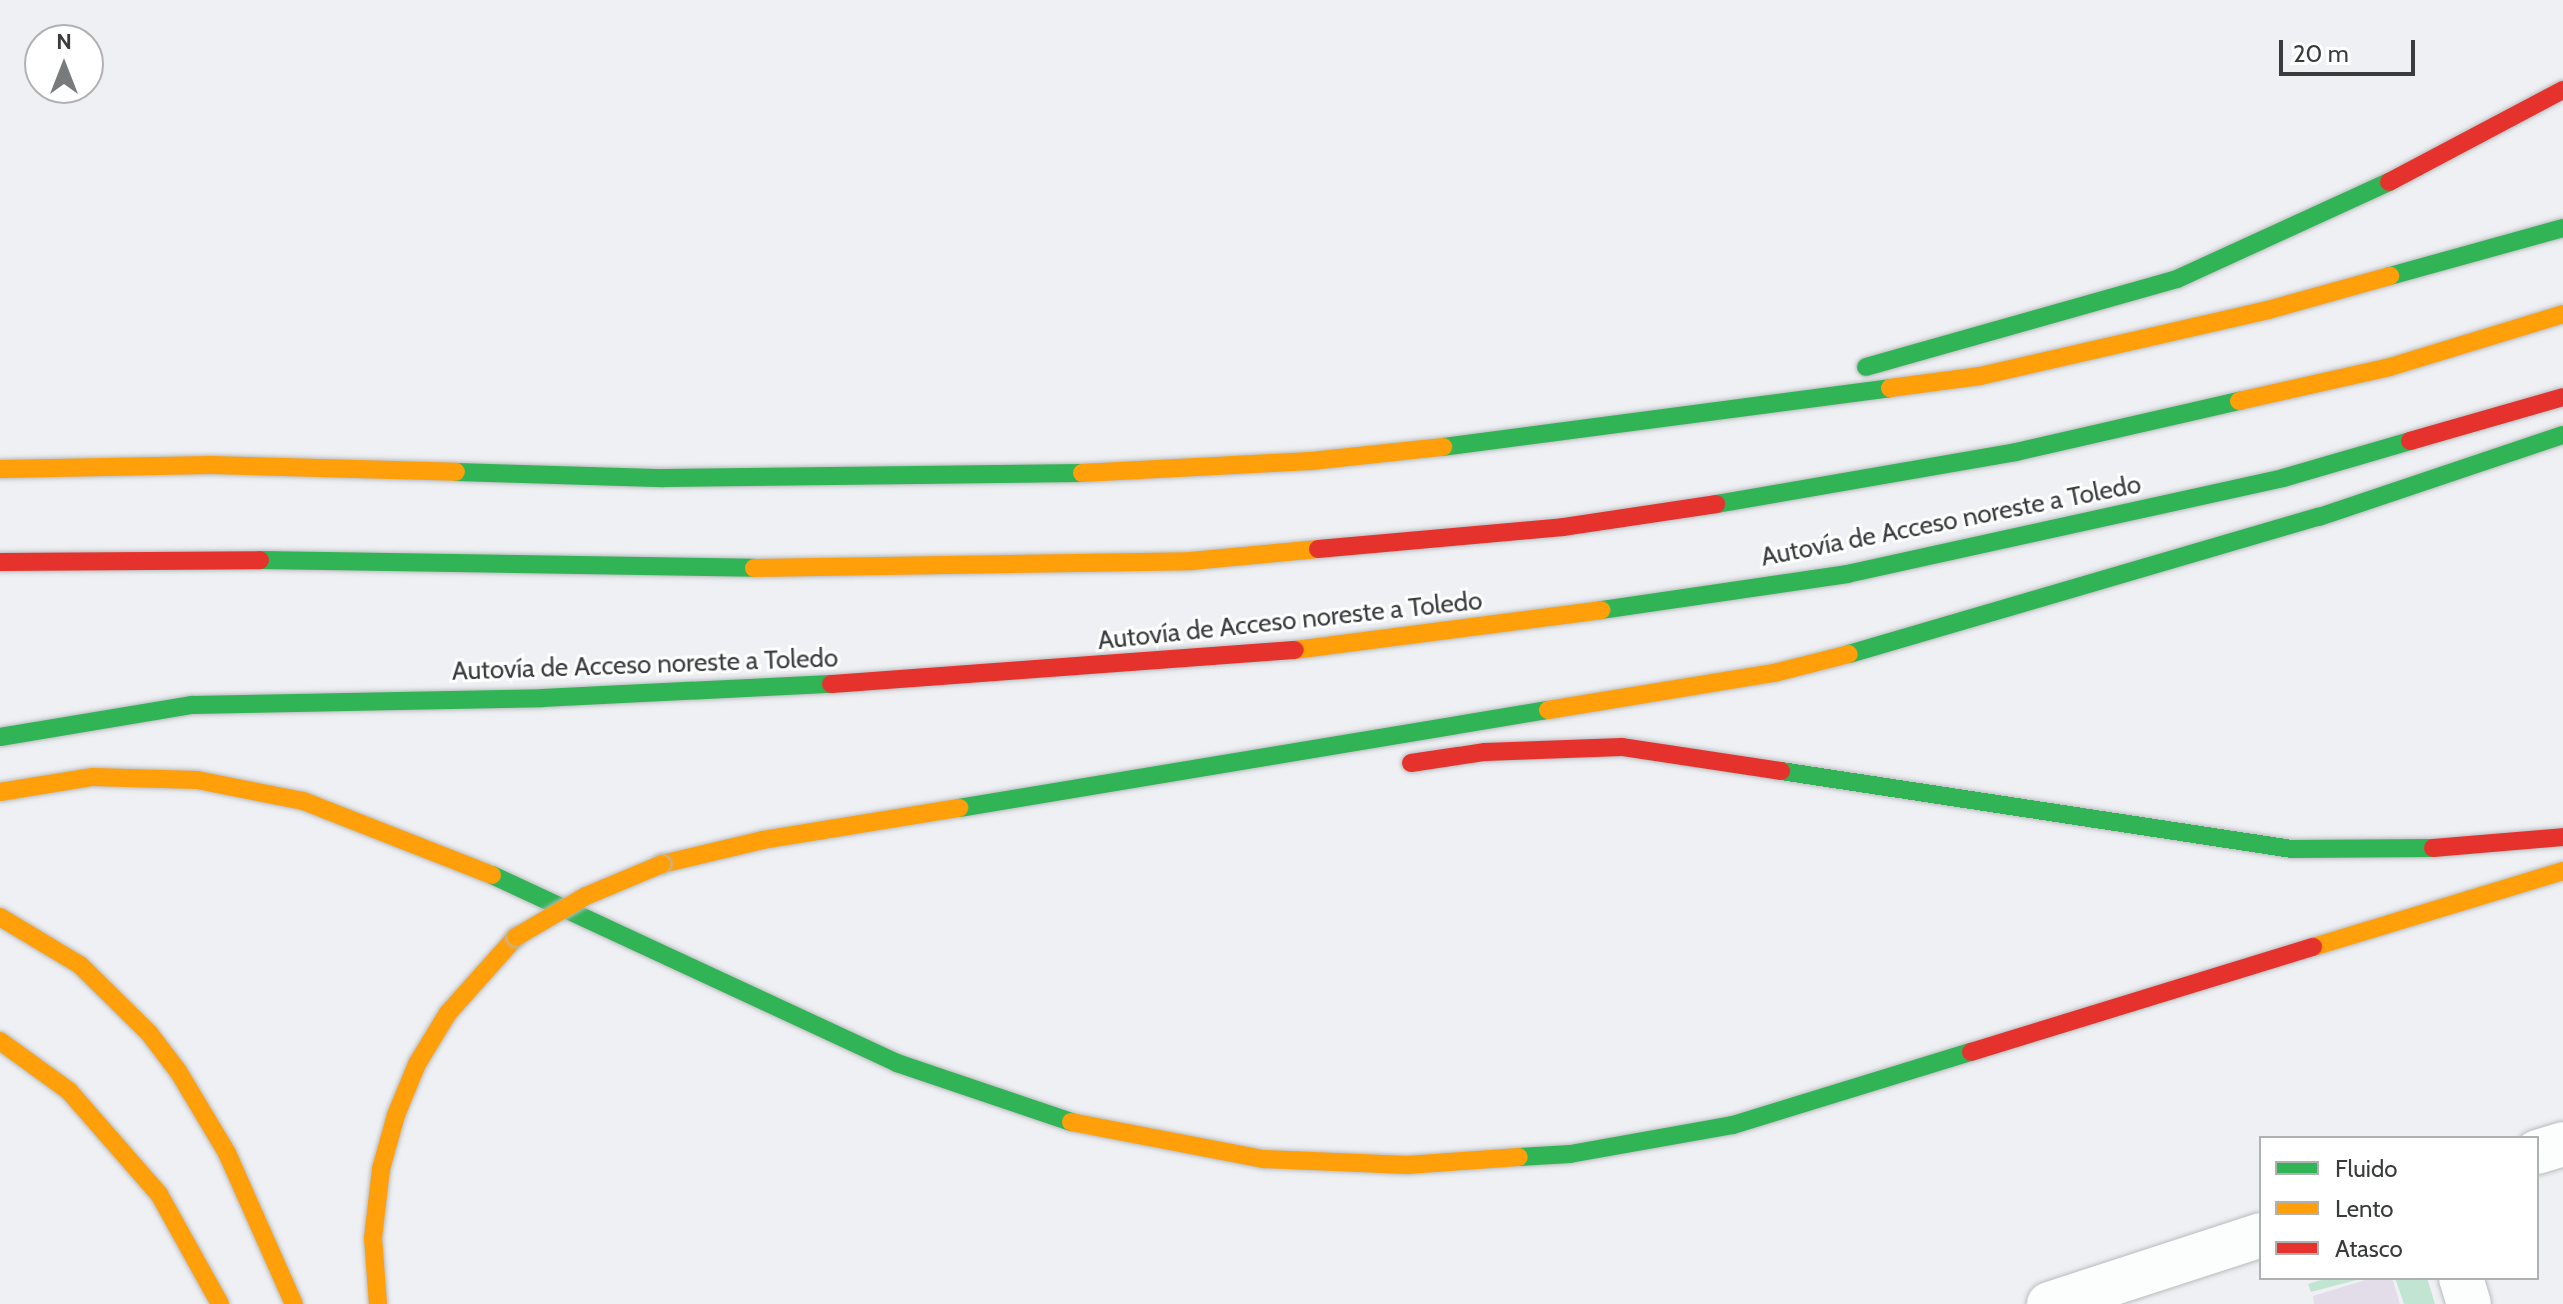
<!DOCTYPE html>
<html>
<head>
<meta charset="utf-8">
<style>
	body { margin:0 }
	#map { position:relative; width:2563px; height:1304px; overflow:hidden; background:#eef0f3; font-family:Cabin,sans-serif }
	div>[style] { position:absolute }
	.green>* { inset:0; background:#c2e5d3 }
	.building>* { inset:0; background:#e3dde9 }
	.roads { filter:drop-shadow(0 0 2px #b9bbbd) drop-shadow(0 0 2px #b9bbbd) }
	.street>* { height:44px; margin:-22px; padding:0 22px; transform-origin:22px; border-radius:22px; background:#fcfdfd }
	.fast>* { height:18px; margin:-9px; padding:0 9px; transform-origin:9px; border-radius:9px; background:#30b455 }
	.slow>* { height:18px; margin:-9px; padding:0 9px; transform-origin:9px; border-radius:9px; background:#ff9f0a }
	.jam>* { height:18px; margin:-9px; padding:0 9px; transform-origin:9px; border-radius:9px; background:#e5322d }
	.bridges { filter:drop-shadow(0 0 2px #b9bbbd) drop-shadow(0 0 2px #b9bbbd) }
	.slow-bridge>* { height:18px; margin:-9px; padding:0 9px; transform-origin:9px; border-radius:9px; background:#ff9f0a }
	span { translate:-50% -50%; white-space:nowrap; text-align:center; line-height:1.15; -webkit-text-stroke:6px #fff; paint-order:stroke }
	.street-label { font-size:26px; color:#393b3c }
	.legend { position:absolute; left:2259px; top:1136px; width:280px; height:144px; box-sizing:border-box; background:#fff; border:2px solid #b0b1b1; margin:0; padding:10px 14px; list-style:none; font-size:24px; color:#393b3c }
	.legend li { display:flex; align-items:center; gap:16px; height:40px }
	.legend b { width:40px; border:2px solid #b0b1b1 }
	.north { position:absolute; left:24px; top:24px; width:80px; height:80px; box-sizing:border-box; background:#fff; border:2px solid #b0b1b1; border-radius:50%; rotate:0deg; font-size:22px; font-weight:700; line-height:32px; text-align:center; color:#393b3c }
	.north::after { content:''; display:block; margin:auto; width:28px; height:36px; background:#787a7c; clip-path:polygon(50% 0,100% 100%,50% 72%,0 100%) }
	.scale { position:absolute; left:2279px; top:40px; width:136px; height:36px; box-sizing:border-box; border:4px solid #393b3c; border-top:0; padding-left:10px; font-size:24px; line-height:28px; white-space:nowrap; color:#393b3c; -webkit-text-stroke:6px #fff; paint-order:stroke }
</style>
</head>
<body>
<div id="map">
	<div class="green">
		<div style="clip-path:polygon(2327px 1278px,2364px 1278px,2311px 1292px,2308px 1284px)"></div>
		<div style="clip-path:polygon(2395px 1278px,2427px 1278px,2435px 1304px,2404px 1304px)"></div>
	</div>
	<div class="building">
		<div style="clip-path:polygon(2372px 1278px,2392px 1278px,2400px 1304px,2314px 1304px,2313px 1296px)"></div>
	</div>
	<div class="roads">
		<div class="street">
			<div style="left:2537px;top:1152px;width:27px;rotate:-17deg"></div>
			<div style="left:2461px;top:1278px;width:27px;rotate:73deg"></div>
			<div style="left:2049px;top:1304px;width:223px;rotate:-18deg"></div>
		</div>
		<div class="fast">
			<div style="left:2390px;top:276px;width:180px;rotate:-15.5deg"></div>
			<div style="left:1866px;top:367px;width:323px;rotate:-15.8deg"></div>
			<div style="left:2177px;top:279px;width:233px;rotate:-24.6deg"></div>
			<div style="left:1443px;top:447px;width:451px;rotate:-7.5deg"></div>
			<div style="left:456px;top:472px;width:208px;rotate:1.7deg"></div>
			<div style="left:664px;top:478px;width:418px;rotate:-0.7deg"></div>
			<div style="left:1716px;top:504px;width:304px;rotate:-9.8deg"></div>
			<div style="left:2016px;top:452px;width:229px;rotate:-12.9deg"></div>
			<div style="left:260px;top:560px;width:494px;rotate:0.9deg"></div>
			<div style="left:1601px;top:610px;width:249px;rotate:-8.3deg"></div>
			<div style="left:1847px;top:574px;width:446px;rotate:-12.4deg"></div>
			<div style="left:2283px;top:478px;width:132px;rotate:-16.2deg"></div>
			<div style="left:1849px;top:654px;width:490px;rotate:-16.3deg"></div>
			<div style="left:2319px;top:517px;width:257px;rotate:-18.6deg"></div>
			<div style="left:0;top:737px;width:195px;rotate:-9.5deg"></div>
			<div style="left:192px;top:705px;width:350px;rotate:-1.1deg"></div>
			<div style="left:542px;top:698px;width:289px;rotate:-2.8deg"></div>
			<div style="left:1781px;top:771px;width:517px;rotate:8.68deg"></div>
			<div style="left:2292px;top:849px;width:141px;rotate:-0.4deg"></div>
			<div style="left:959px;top:808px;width:597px;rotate:-9.45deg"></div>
			<div style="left:492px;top:875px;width:447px;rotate:24.9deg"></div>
			<div style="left:897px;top:1063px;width:184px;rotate:18.7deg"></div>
			<div style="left:1519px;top:1157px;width:51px;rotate:-3.4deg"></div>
			<div style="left:1570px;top:1154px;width:166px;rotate:-10.1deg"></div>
			<div style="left:1733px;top:1125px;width:249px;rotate:-17.1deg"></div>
		</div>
		<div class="slow">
			<div style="left:1890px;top:388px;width:91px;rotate:-7.6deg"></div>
			<div style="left:1980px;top:376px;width:295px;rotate:-12.9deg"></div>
			<div style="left:2268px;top:310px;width:127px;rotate:-15.6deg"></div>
			<div style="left:2239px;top:401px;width:155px;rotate:-12.7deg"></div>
			<div style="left:2390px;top:367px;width:181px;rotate:-17deg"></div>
			<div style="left:0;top:469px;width:211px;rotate:-1.1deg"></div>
			<div style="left:211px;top:465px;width:245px;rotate:1.6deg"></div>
			<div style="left:1082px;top:473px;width:229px;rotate:-3deg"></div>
			<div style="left:1311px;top:461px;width:133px;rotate:-6.1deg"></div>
			<div style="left:754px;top:568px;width:437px;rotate:-0.9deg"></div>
			<div style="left:1191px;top:561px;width:128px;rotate:-5.4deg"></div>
			<div style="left:1295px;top:650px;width:309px;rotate:-7.4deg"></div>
			<div style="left:1548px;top:710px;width:229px;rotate:-9.3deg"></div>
			<div style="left:1774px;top:673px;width:77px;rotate:-14.2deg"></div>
			<div style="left:0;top:792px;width:94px;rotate:-9.2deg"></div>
			<div style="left:93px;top:777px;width:104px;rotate:1.7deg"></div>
			<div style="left:197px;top:780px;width:108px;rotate:11.2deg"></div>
			<div style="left:303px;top:801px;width:203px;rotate:21.4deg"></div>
			<div style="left:662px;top:864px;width:104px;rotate:-13.4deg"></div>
			<div style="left:763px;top:840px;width:199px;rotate:-9.3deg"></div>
			<div style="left:0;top:917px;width:93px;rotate:31deg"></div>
			<div style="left:80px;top:965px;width:97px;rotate:44.6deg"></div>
			<div style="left:149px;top:1033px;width:48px;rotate:52.7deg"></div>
			<div style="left:178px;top:1071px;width:96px;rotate:59.1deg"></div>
			<div style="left:227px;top:1153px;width:165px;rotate:66.1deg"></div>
			<div style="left:2313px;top:947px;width:261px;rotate:-16.9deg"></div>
			<div style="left:0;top:1041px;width:85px;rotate:35.9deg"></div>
			<div style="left:69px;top:1091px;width:137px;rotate:48.9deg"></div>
			<div style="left:159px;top:1194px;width:126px;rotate:61deg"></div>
			<div style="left:1071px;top:1122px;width:197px;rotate:10.9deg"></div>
			<div style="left:1264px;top:1159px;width:143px;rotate:2.4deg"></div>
			<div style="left:1407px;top:1165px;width:112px;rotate:-4.1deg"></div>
			<div style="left:378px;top:1304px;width:66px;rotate:-94.3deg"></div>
			<div style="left:373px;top:1238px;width:69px;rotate:-83.4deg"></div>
			<div style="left:381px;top:1169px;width:56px;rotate:-74.5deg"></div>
			<div style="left:396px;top:1115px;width:55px;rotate:-67.6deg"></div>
			<div style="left:417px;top:1064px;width:60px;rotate:-58.7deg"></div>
			<div style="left:448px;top:1013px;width:102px;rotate:-48.2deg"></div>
		</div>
		<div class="jam">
			<div style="left:2389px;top:182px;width:197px;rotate:-27.9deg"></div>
			<div style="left:2410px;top:441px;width:159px;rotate:-16deg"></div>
			<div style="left:1318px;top:549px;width:246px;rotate:-5.1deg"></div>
			<div style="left:1563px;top:527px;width:155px;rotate:-8.5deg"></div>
			<div style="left:0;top:562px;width:260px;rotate:-0.4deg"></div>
			<div style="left:831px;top:684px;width:465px;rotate:-4.2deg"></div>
			<div style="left:1411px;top:763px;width:75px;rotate:-8.5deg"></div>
			<div style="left:1485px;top:752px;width:137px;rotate:-2.1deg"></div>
			<div style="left:1622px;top:747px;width:161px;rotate:8.6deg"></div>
			<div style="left:2433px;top:848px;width:130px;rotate:-4.8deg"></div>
			<div style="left:1971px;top:1052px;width:358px;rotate:-17.1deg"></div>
		</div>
	</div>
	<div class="bridges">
		<div class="slow-bridge">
			<div style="left:516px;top:937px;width:81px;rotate:-30.4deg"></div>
			<div style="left:586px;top:896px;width:82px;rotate:-22.8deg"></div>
		</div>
	</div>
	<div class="street-label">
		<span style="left:1951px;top:521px;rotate:-11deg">Autovía de Acceso noreste a Toledo</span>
		<span style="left:1290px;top:621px;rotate:-6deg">Autovía de Acceso noreste a Toledo</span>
		<span style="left:645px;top:665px;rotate:-2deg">Autovía de Acceso noreste a Toledo</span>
	</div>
	<ul class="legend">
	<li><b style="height:10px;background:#30b455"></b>Fluido</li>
	<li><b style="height:10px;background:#ff9f0a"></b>Lento</li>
	<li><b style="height:10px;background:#e5322d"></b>Atasco</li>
	</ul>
	<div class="north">N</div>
	<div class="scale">20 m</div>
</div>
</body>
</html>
